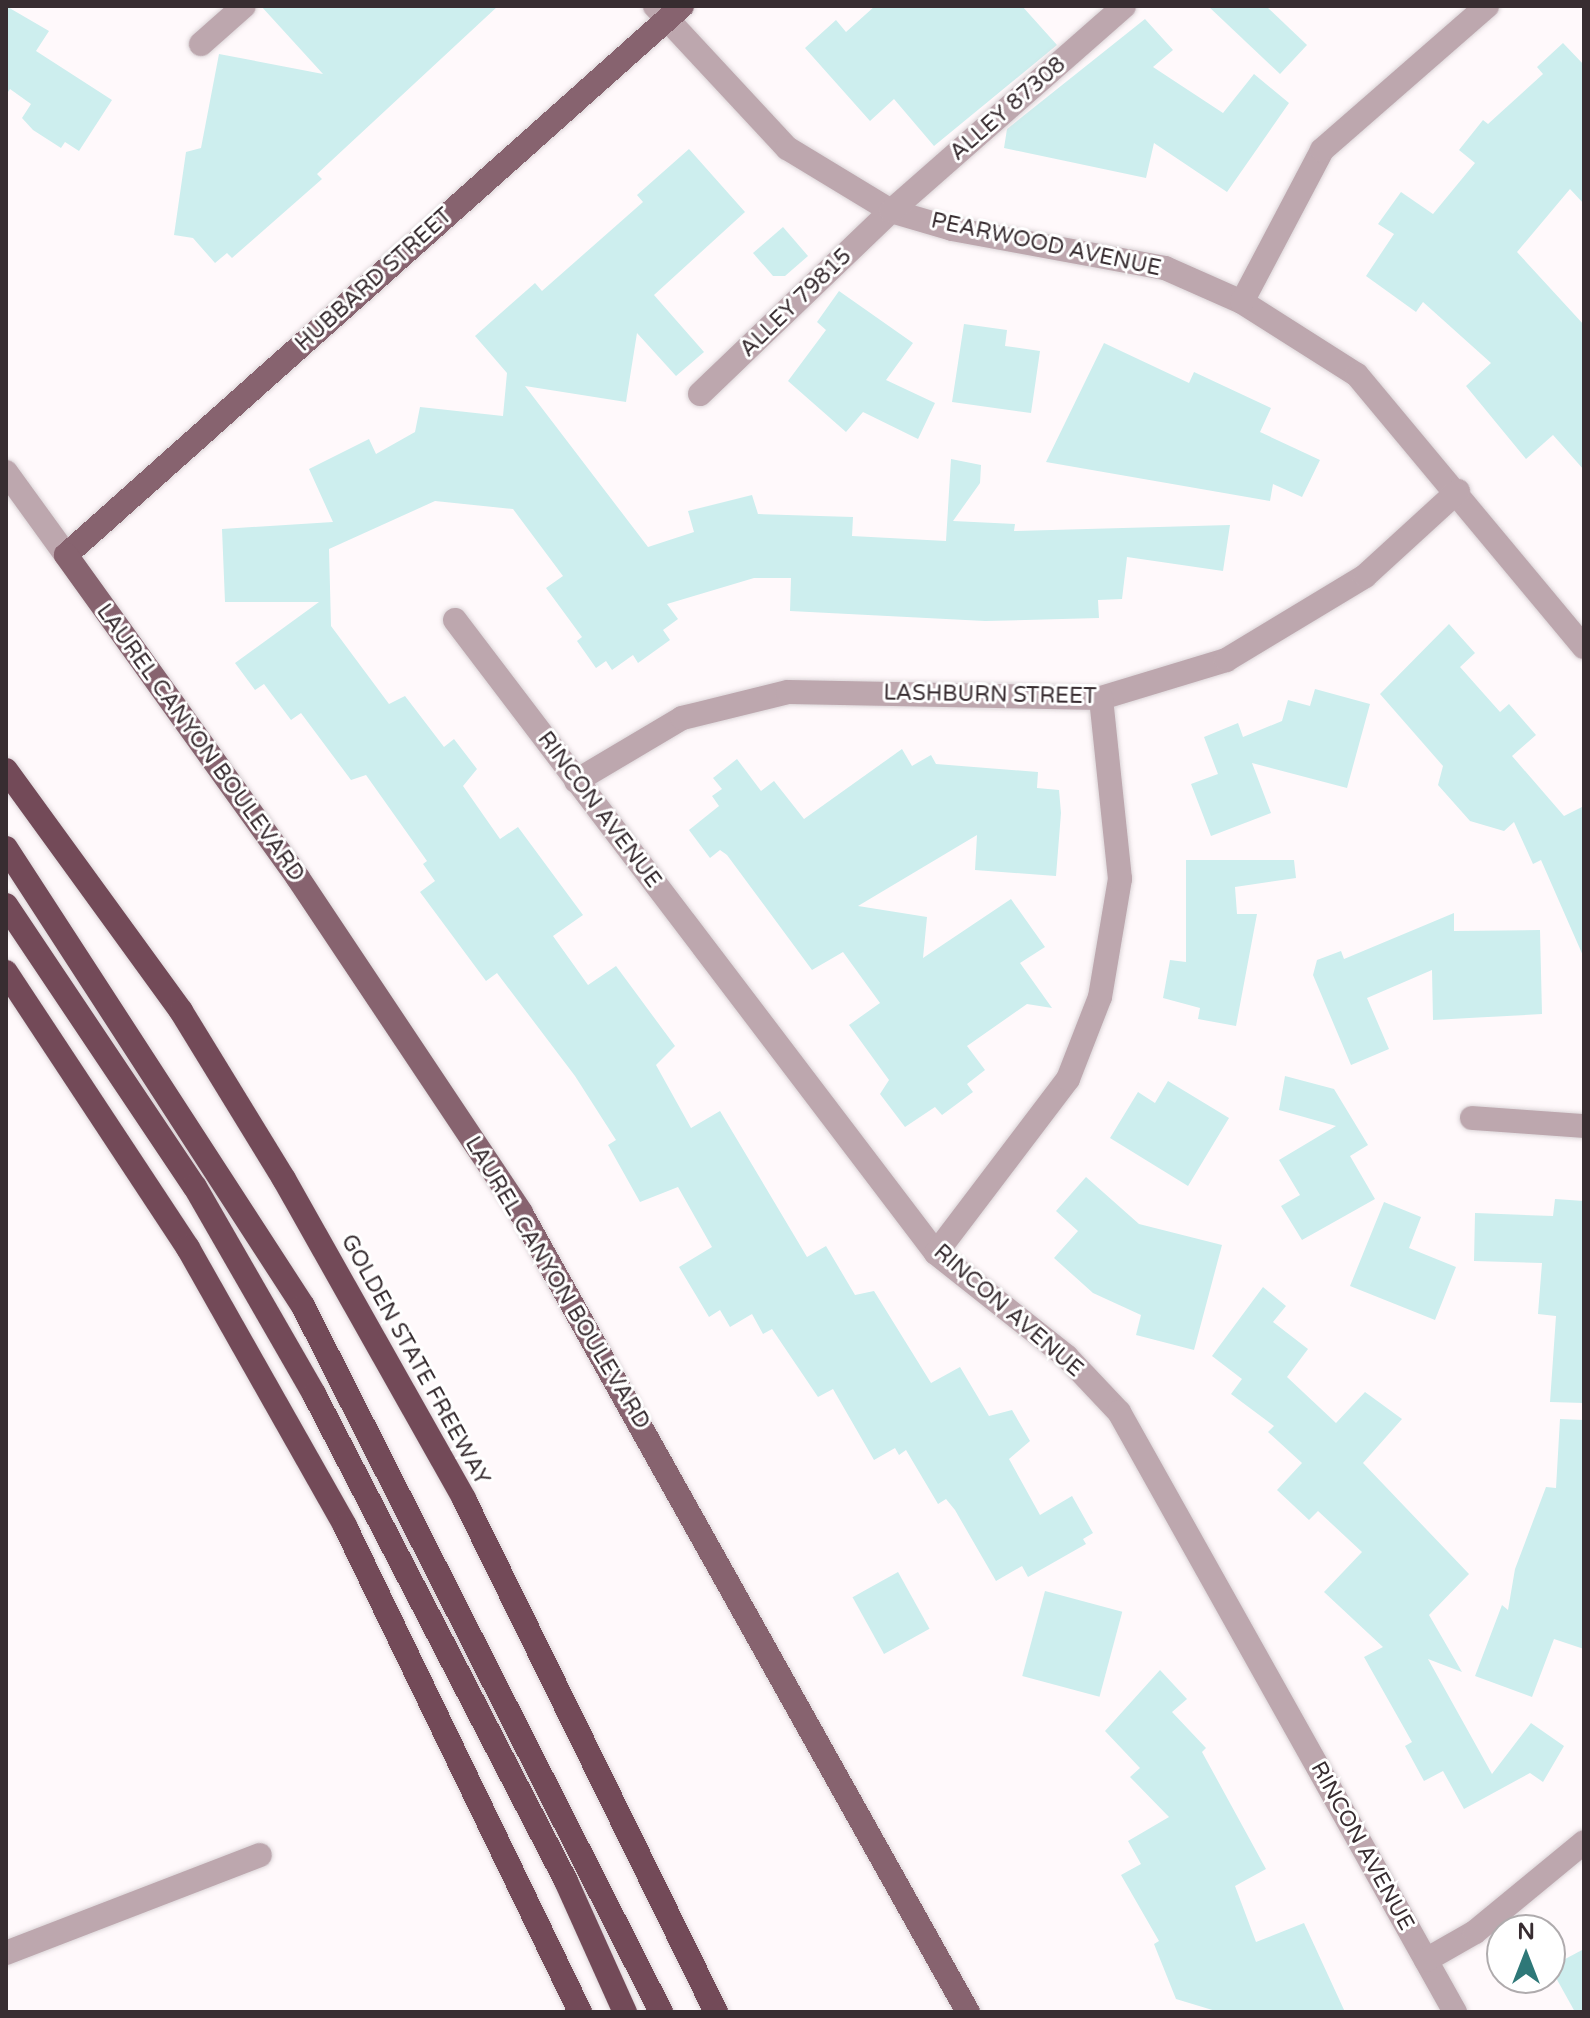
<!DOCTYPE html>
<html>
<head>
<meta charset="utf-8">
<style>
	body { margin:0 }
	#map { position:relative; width:1590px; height:2018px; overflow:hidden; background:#fff9fb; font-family:"Varela Round",sans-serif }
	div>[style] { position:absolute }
	.building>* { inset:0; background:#cdeeee; transform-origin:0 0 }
	.roads { filter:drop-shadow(0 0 2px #dbd4d7) drop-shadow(0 0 2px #dbd4d7) }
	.minor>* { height:24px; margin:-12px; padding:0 12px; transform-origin:12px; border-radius:12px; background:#bda7ae }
	.major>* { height:24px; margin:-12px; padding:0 12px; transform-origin:12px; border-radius:12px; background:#87636f }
	.highway>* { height:24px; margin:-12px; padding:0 12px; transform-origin:12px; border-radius:12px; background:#734a58 }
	span { translate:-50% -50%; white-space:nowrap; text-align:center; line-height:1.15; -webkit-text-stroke:6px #fff; paint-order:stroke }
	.street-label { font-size:22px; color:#382d31 }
	.frame { position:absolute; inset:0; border:8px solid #382d31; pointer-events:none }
	.north { position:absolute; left:1486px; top:1914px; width:80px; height:80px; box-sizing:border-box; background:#fff; border:2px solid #afabad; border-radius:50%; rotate:0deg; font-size:22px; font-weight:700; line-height:32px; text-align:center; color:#382d31 }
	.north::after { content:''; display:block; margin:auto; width:28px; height:36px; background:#2e7878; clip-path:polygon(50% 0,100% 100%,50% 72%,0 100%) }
</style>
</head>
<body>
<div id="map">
	<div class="building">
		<div style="clip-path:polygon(6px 6px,49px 31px,36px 51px,112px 100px,79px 151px,65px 142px,61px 148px,33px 130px,22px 118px,31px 104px,10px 89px,6px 95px)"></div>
		<div style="clip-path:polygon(261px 6px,498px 6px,317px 174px,322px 179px,232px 258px,227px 253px,215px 263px,193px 238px,174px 235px,186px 152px,201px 148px,219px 54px,323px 74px)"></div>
		<div style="clip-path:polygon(875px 6px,1022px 6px,1057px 45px,934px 146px,894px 99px,870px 121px,805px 48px,836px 20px,846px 32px)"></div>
		<div style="clip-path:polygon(1208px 6px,1266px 6px,1307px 45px,1280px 74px)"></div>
		<div style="clip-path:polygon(1145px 19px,1173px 50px,1153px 67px,1223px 113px,1254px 74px,1289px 103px,1227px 192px,1154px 143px,1146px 178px,1004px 148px,1007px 129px)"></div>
		<div style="clip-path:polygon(1563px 43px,1584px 65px,1584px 204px,1570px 189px,1517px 252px,1584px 325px,1584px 470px,1553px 435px,1526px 459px,1466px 386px,1491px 363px,1423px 302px,1416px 312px,1366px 276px,1394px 234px,1378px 224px,1401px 192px,1433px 214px,1475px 163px,1459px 150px,1483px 120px,1488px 124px,1543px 74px,1537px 67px)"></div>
		<div style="clip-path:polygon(689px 149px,745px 212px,654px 295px,704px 352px,676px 376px,637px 333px,626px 402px,525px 386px,648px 547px,694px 532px,688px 511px,752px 495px,758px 514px,853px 517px,852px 536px,946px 541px,951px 459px,981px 465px,980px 483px,953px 521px,1015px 524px,1014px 531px,1230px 525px,1223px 571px,1127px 557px,1122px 599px,1098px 600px,1099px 618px,985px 621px,790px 611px,791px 578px,754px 578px,667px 604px,678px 619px,663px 630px,670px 640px,638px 663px,633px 655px,612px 670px,606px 661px,596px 668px,577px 641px,582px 637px,546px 588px,563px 576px,513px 509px,435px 501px,329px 549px,331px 626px,389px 704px,405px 696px,444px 747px,454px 739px,477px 769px,463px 786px,500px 839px,518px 827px,583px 915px,553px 936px,588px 985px,616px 966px,675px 1046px,656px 1065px,691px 1128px,720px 1111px,807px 1257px,826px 1246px,855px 1295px,874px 1291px,931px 1383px,960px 1367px,989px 1416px,1012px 1410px,1030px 1441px,1009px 1459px,1040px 1515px,1072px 1496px,1093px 1533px,1083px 1539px,1086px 1544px,1028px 1577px,1022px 1566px,996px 1581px,955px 1510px,946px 1499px,938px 1504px,906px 1450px,899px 1455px,895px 1448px,874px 1460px,833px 1389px,818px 1397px,772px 1329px,763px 1334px,752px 1314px,730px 1327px,720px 1310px,709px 1317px,679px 1267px,712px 1247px,678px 1187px,640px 1202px,608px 1145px,616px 1140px,575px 1076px,497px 973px,486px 981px,420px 892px,435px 881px,423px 864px,427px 861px,366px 775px,351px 780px,301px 713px,291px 720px,264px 684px,255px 690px,235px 663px,319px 602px,225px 602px,222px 529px,333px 522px,309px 469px,369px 439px,376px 454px,415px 432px,420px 407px,503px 416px,507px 373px,475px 336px,535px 283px,542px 291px,643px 202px,637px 195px)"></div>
		<div style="clip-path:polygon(783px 227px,808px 256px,785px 276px,773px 276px,753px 253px)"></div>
		<div style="clip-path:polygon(839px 291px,913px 343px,886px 380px,935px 403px,918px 439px,863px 412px,846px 432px,788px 381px,826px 330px,817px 322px)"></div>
		<div style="clip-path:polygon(964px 324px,1007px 330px,1005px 346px,1040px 351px,1031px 413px,952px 402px)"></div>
		<div style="clip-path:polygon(1104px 343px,1189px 383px,1194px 372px,1271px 408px,1260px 432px,1320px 460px,1302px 497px,1273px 484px,1270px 501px,1046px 462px)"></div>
		<div style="clip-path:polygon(1449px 624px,1475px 653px,1460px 667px,1500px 712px,1509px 704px,1536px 735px,1512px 756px,1564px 816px,1584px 806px,1584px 958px,1541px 860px,1533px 864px,1514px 822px,1504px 831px,1470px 821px,1438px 785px,1443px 766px,1380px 694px)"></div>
		<div style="clip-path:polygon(1315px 689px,1370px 704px,1347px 788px,1252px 763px,1271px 813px,1211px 836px,1191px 784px,1218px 774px,1204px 737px,1238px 723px,1243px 737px,1282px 721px,1288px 700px,1310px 706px)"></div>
		<div style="clip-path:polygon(902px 749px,912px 766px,931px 755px,936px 764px,1038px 772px,1037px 788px,1059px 790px,1061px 813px,1056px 876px,975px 870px,977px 835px,858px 906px,927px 917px,923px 958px,1011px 899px,1045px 947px,1020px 963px,1052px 1008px,1027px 1004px,967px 1046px,985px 1070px,967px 1084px,973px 1092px,942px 1115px,935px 1107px,905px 1127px,880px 1094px,889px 1080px,849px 1025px,880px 1003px,843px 952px,812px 970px,727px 855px,720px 850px,710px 858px,689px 830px,719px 806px,712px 796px,722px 789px,713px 778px,737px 759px,761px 791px,774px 781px,804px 819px)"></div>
		<div style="clip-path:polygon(1186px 860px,1294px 860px,1296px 878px,1235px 887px,1237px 914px,1257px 914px,1236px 1026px,1198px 1019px,1200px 1008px,1163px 998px,1170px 960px,1186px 962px)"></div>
		<div style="clip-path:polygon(1454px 913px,1454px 931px,1540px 930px,1542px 1014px,1433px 1020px,1432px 970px,1367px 998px,1389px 1049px,1351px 1065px,1313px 975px,1317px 960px,1341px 951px,1344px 959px)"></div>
		<div style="clip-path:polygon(1285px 1076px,1334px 1089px,1368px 1145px,1350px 1156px,1375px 1199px,1302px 1240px,1281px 1206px,1300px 1195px,1279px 1160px,1336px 1126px,1279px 1110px)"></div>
		<div style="clip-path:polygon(1168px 1081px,1229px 1118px,1188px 1186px,1110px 1138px,1138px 1092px,1155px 1103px)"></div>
		<div style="clip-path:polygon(1086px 1177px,1139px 1224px,1222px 1245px,1194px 1350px,1136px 1335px,1141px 1315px,1093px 1293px,1054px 1258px,1078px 1231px,1056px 1211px)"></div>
		<div style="clip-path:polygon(1555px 1199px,1584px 1201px,1584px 1403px,1550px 1402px,1556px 1316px,1538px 1314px,1542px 1263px,1474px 1261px,1475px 1213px,1553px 1216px)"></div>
		<div style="clip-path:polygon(1384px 1202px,1421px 1217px,1409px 1248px,1456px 1267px,1435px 1320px,1350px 1286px)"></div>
		<div style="clip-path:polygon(1263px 1287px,1286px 1306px,1273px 1322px,1308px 1349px,1287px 1377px,1336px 1423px,1365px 1392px,1402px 1419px,1363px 1463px,1469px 1574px,1429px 1615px,1462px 1672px,1428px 1659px,1492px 1774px,1531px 1723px,1564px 1746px,1543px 1782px,1530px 1773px,1464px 1809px,1443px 1771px,1424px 1781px,1405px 1746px,1412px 1742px,1364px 1657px,1383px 1647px,1324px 1592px,1362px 1552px,1318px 1511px,1309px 1520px,1277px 1490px,1302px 1463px,1268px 1432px,1274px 1426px,1231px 1394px,1242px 1379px,1212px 1356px)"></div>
		<div style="clip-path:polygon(1560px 1419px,1584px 1420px,1584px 1649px,1554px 1639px,1532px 1697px,1475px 1676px,1502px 1605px,1508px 1610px,1515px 1569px,1546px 1487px,1556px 1488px)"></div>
		<div style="left:898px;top:1572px;width:65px;height:52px;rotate:61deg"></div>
		<div style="left:1045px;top:1591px;width:80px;height:88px;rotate:15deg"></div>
		<div style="clip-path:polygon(1160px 1670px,1187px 1699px,1172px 1712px,1206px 1748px,1202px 1752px,1266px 1869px,1235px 1886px,1256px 1942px,1304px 1923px,1345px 2012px,1219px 2012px,1176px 1999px,1154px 1944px,1159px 1941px,1121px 1875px,1141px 1864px,1128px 1841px,1169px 1817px,1130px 1777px,1140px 1768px,1105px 1731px)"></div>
		<div style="clip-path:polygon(1584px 1949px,1584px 2012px,1575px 2012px,1550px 1967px)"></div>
	</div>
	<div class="roads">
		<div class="minor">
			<div style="left:655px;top:6px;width:194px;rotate:47.1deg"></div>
			<div style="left:787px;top:148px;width:122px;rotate:31.2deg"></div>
			<div style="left:891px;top:211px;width:64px;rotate:16.4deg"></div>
			<div style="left:952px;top:229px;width:217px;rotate:10.4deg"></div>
			<div style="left:1165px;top:268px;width:84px;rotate:23.8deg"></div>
			<div style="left:1242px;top:302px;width:136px;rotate:32.4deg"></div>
			<div style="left:1357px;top:375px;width:354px;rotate:50.2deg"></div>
			<div style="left:201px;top:44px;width:57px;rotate:-41.5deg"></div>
			<div style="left:1242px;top:302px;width:172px;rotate:-62.2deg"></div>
			<div style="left:1322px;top:150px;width:219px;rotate:-41.1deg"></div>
			<div style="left:700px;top:394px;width:265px;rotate:-43.8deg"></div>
			<div style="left:891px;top:211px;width:310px;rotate:-41.3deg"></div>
			<div style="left:6px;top:472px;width:102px;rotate:54.1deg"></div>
			<div style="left:455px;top:620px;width:795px;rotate:52.77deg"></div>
			<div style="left:936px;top:1253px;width:167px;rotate:38.4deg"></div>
			<div style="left:1067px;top:1357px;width:76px;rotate:46.6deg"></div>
			<div style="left:1119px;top:1412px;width:688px;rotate:60.75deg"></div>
			<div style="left:576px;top:781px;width:123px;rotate:-30.7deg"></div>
			<div style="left:682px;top:718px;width:109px;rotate:-13.8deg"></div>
			<div style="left:788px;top:692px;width:313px;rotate:1.1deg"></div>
			<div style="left:1101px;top:698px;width:131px;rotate:-16.9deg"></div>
			<div style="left:1226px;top:660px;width:162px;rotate:-31.1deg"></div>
			<div style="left:1365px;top:576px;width:126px;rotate:-42.4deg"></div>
			<div style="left:1472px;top:1118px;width:112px;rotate:4.1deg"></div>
			<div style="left:936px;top:1253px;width:218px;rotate:-52.8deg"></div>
			<div style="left:1068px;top:1079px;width:88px;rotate:-68.7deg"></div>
			<div style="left:1100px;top:997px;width:120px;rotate:-80.4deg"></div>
			<div style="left:1120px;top:879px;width:182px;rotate:-96deg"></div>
			<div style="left:6px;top:1953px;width:272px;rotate:-21.1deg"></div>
			<div style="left:1426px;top:1960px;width:56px;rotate:-29.7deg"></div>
			<div style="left:1475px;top:1932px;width:141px;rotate:-39.5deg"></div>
		</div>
		<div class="major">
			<div style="left:682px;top:6px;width:825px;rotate:138.29deg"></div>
			<div style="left:66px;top:555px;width:398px;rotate:54.3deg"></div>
			<div style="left:298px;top:878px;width:402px;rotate:56.3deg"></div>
			<div style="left:521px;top:1213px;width:916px;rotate:60.78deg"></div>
		</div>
		<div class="highway">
			<div style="left:6px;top:770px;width:298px;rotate:54deg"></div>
			<div style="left:181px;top:1011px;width:197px;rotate:58.5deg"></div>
			<div style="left:284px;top:1179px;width:367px;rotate:60.6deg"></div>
			<div style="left:464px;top:1499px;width:572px;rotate:63.84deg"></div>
			<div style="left:6px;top:848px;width:546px;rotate:57.04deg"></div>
			<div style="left:303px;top:1306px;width:792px;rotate:63.11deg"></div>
			<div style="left:6px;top:905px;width:339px;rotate:56.2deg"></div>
			<div style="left:195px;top:1187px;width:239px;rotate:60.1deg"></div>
			<div style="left:314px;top:1394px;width:548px;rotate:62.64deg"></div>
			<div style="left:566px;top:1881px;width:144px;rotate:65.8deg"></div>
			<div style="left:6px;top:972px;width:331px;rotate:56.6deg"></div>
			<div style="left:188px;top:1248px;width:319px;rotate:60.5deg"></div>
			<div style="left:345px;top:1526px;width:540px;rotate:64.19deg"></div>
		</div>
	</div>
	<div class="street-label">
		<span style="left:1008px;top:109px;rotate:-41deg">ALLEY 87308</span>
		<span style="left:1046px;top:245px;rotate:12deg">PEARWOOD AVENUE</span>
		<span style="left:374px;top:280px;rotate:-42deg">HUBBARD STREET</span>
		<span style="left:796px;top:303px;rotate:-44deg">ALLEY 79815</span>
		<span style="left:990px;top:695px;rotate:1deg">LASHBURN STREET</span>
		<span style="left:200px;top:743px;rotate:54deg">LAUREL CANYON BOULEVARD</span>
		<span style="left:599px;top:810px;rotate:53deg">RINCON AVENUE</span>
		<span style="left:557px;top:1283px;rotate:59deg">LAUREL CANYON BOULEVARD</span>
		<span style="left:1008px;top:1311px;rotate:41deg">RINCON AVENUE</span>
		<span style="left:415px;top:1360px;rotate:61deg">GOLDEN STATE FREEWAY</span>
		<span style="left:1362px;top:1846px;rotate:61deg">RINCON AVENUE</span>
	</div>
	<div class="frame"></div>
	<div class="north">N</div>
</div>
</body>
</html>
